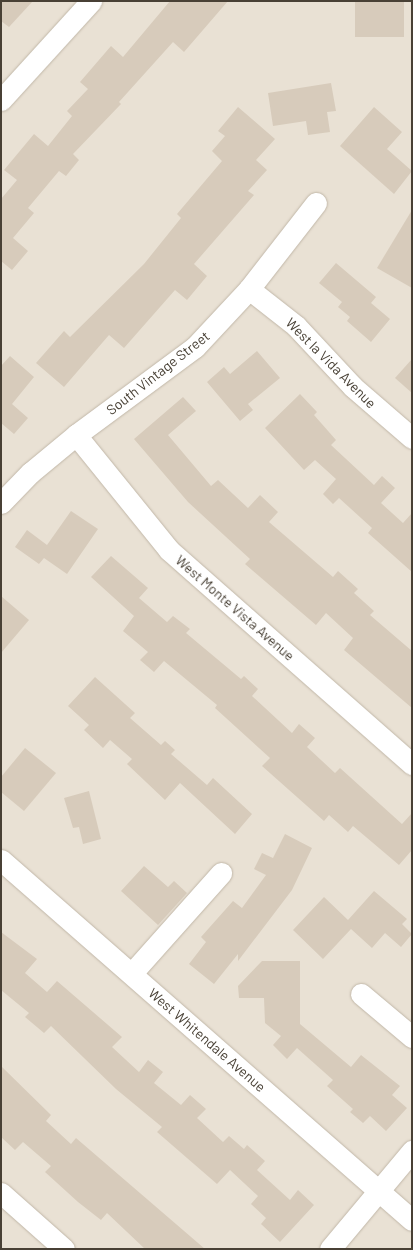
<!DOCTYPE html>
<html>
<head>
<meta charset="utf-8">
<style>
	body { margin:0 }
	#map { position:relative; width:413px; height:1250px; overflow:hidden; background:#f5f0e6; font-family:Barlow,sans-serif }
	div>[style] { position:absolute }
	.residential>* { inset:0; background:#e9e1d4; transform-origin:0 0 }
	.building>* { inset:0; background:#d7cbbb; transform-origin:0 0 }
	.roads { filter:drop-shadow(0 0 1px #c1b7a8) drop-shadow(0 0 1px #c1b7a8) }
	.minor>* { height:21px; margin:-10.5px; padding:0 10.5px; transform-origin:10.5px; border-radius:10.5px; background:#fff }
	span { translate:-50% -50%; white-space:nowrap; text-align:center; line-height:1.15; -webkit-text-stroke:5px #fff; paint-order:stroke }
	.street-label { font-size:14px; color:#484035 }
	.frame { position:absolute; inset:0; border:2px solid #484035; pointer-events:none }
</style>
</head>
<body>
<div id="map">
	<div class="residential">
		<div style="left:1px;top:1px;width:411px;height:1248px"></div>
	</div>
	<div class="building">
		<div style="clip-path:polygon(1px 1px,33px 1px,9px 27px,1px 21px)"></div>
		<div style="clip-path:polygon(170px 1px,228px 1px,184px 52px,173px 42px,119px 102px,121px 104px,73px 154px,79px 160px,66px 176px,59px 171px,28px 208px,34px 213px,13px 238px,28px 251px,12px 270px,1px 261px,1px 199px,17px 180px,4px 170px,34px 134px,48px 146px,72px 116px,67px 111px,88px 89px,80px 82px,111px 46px,123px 57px)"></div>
		<div style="left:355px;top:1px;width:49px;height:36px"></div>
		<div style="clip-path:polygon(331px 83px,336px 111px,327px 112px,330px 132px,308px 135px,306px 121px,273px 126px,268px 93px)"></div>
		<div style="clip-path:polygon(238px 107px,275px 139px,256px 160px,267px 170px,248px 191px,254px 195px,194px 264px,207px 276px,187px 300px,175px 290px,124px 348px,109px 335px,64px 387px,36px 363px,64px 331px,70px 337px,144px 264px,181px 218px,177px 214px,222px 161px,212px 151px,225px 136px,218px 131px)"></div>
		<div style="clip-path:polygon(374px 107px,402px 132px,387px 149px,412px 171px,394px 194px,340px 146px)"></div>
		<div style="clip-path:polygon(412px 210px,412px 288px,377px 268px)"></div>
		<div style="clip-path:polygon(336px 263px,376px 297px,371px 303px,390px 319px,371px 342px,347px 321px,350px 317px,338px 307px,342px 302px,319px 283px)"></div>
		<div style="clip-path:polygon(257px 351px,280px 378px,248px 404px,253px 410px,240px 421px,207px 382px,224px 367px,230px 374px)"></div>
		<div style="clip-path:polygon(10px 356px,34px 377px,12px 404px,28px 418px,14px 434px,1px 423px,1px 366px)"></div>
		<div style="clip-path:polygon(412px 359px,412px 393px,395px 378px)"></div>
		<div style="clip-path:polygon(300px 394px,317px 412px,314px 415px,336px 440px,331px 445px,374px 485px,382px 476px,395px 488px,381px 503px,403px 523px,412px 513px,412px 572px,368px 533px,372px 528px,339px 498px,333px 504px,323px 494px,336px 479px,315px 460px,304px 470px,265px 428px)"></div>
		<div style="clip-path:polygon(183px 397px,196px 411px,168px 435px,211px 486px,218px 480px,248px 508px,260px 495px,278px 512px,269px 522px,333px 577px,338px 571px,358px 589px,354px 593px,374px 611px,370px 615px,412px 651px,412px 708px,344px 650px,353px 638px,326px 613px,316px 625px,245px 564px,250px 559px,188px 502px,134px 439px)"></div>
		<div style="clip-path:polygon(71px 511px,98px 529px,67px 574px,44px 558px,39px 564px,15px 547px,27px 530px,47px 545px)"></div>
		<div style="clip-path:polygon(111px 556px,148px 588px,139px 598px,167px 622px,173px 616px,190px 629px,186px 633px,241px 679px,244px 676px,258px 689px,252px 696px,292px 733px,299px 724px,315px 738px,307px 747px,335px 773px,340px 768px,402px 824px,412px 813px,412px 850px,399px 865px,353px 826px,348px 832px,329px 815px,324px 821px,262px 766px,270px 758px,215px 708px,217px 705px,164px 661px,154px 672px,140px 660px,148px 652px,123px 631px,134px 616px,91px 577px)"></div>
		<div style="clip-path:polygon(1px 596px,29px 620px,1px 653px)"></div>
		<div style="clip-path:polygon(95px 677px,135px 713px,130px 718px,161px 745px,165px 741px,175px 750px,171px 754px,207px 785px,213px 778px,252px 814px,235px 834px,180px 783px,165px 800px,127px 764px,132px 759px,110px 740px,103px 748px,84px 730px,89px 725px,68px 706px)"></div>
		<div style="clip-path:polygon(25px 748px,56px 773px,24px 811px,1px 792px,1px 777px)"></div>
		<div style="clip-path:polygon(89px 791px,101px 839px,83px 844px,79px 827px,73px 828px,64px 798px)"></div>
		<div style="clip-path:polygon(285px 834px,312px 848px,292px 890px,238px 961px,238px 954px,214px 984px,189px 964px,206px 942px,201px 937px,233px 901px,242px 908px,266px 875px,254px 869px,262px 853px,273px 858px)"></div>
		<div style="clip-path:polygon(144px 866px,168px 887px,174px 881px,187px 893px,158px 925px,121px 891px)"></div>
		<div style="clip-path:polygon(374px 891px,407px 919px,402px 924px,412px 934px,401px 947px,385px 933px,372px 948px,351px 929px,323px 959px,293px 930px,324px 897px,348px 920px)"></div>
		<div style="clip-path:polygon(1px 932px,37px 959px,25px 973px,47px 992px,57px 981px,122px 1037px,112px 1047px,139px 1072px,148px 1060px,163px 1072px,154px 1083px,181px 1105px,190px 1095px,206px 1109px,197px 1118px,223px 1142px,229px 1136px,244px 1149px,247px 1145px,265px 1161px,257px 1170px,290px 1200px,298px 1190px,314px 1205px,280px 1242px,261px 1224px,266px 1218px,251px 1204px,258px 1196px,230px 1170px,217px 1184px,157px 1132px,162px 1127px,116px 1089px,51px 1026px,44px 1033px,25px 1017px,29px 1013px,1px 990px)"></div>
		<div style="clip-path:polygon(262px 961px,300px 961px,300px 1024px,351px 1067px,361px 1055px,400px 1086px,392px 1095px,407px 1108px,386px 1131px,370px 1116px,363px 1123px,350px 1112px,353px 1109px,327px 1086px,333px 1080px,297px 1048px,287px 1059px,273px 1045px,281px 1036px,265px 1023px,264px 998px,239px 998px,238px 986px)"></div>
		<div style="clip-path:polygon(1px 1066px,51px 1115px,46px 1121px,71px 1144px,76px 1138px,205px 1249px,145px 1249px,107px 1213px,101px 1220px,78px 1202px,45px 1172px,51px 1166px,23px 1142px,15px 1150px,1px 1137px)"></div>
	</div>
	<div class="roads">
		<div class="minor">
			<div style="left:1px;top:100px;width:134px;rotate:-47.7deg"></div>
			<div style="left:249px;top:289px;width:60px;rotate:38.2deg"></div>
			<div style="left:296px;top:326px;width:83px;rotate:46.9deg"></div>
			<div style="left:353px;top:387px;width:78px;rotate:40.8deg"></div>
			<div style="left:76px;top:435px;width:148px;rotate:51deg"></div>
			<div style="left:169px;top:550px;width:324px;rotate:41.4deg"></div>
			<div style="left:1px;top:503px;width:42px;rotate:-46deg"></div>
			<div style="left:30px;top:473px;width:60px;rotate:-39.6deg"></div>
			<div style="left:76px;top:435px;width:148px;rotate:-36.5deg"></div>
			<div style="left:195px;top:347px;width:79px;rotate:-47deg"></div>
			<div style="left:249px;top:289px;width:109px;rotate:-52.1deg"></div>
			<div style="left:1px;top:860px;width:546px;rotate:41.22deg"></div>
			<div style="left:132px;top:973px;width:134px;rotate:-48.3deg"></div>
			<div style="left:361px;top:994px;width:67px;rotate:40.1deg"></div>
			<div style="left:1px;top:1193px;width:84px;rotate:41.6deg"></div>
			<div style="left:330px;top:1249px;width:128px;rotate:-50.1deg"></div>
		</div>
	</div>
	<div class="street-label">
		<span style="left:331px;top:363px;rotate:45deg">West la Vida Avenue</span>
		<span style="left:158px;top:373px;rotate:-38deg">South Vintage Street</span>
		<span style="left:235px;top:608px;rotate:41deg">West Monte Vista Avenue</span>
		<span style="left:207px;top:1040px;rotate:41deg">West Whitendale Avenue</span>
	</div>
	<div class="frame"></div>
</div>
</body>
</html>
